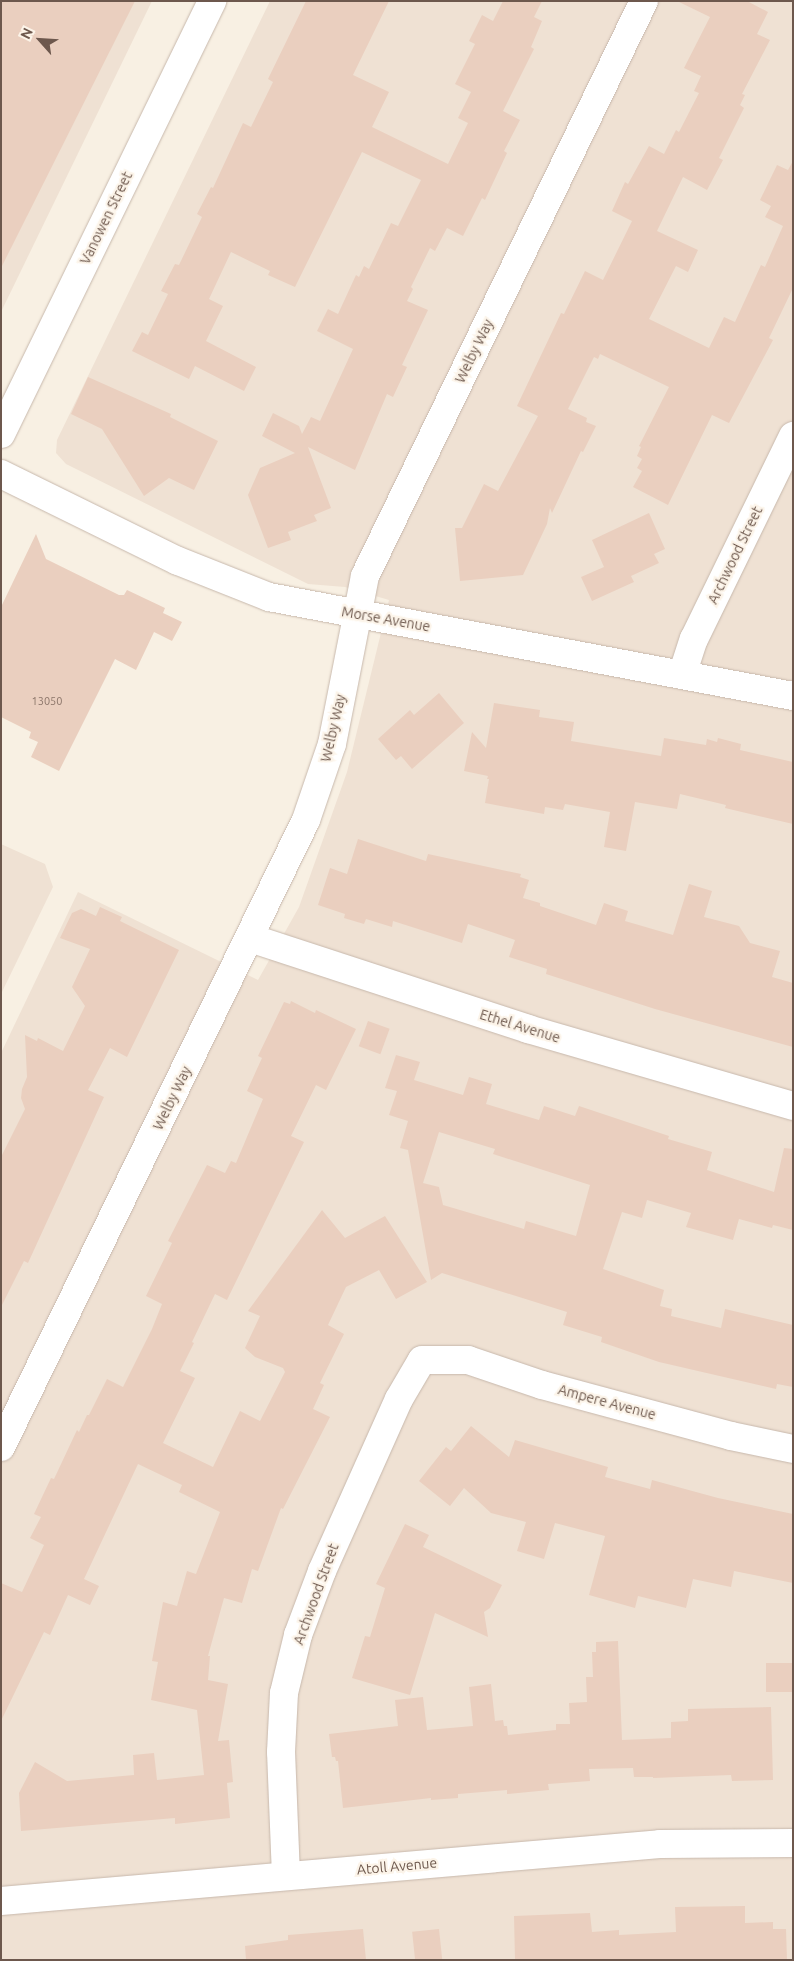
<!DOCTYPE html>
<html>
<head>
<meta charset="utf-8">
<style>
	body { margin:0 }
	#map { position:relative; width:794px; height:1961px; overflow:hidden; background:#f8f0e3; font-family:Ubuntu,sans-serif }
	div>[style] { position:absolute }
	.residential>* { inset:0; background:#efe1d3 }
	.building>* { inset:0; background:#eacfbf; transform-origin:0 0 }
	.roads { filter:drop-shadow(0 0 1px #c7b8ac) drop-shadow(0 0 1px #c7b8ac) }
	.street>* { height:28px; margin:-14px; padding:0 14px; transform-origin:14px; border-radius:14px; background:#fff }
	.secondary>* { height:28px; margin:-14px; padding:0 14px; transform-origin:14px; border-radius:14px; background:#fff }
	span { translate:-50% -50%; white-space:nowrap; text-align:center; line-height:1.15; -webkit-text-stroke:4.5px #fcf4e9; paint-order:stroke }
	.number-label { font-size:11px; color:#8c766a }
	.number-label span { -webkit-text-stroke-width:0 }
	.street-label { font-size:14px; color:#6d584d }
	.frame { position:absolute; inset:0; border:2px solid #6d584d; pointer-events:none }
	.north { position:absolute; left:15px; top:15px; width:50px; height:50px; -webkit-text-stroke:4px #fcf4e9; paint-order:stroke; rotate:296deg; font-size:14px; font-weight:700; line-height:20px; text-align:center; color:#6d584d }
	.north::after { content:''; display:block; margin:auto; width:18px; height:22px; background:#6d584d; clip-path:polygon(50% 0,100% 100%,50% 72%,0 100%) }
</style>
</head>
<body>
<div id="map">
	<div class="residential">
		<div style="clip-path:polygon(1px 1px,152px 1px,1px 312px)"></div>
		<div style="clip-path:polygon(270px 1px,793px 1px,793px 1960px,1px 1960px,1px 1053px,78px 892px,258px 980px,299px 907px,347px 772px,389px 600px,345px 587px,308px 584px,66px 464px,56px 453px,57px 440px)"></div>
		<div style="clip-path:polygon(1px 844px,45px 864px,53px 887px,1px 994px)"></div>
	</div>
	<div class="building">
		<div style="clip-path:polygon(1px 1px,135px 1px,1px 268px)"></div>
		<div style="clip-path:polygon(306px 1px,389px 1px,353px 75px,389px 92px,372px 127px,448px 164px,468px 123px,458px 118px,471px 92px,455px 84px,475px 44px,469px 41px,482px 15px,493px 21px,503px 1px,542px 1px,534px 17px,542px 21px,531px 47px,534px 49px,503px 111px,520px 120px,504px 151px,507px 153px,485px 200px,482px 198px,463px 236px,447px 228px,435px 251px,430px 248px,411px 287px,413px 289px,407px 301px,428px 310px,402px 365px,407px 367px,393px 397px,387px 394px,355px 470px,308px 447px,331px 508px,314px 515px,317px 521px,288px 532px,291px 540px,268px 548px,248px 495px,260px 468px,295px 453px,262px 436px,273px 413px,299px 426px,302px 434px,311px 417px,320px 421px,353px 349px,317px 331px,328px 309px,338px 314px,356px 275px,359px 277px,364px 266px,369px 269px,391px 223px,398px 226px,421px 180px,362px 152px,295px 287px,268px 275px,270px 271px,231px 252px,209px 299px,223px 306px,206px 341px,256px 367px,244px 391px,195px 366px,189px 379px,132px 351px,142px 332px,148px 335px,168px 294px,161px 291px,175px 264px,179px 265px,202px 217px,197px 214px,211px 187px,213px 188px,243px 123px,251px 127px,273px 82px,268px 79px)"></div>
		<div style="clip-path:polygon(677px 1px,747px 1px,768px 12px,757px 34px,770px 40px,742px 94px,745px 95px,740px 105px,744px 108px,719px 158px,723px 160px,707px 190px,683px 177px,657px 231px,698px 250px,688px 272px,676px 266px,649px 319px,709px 348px,724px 317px,735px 322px,761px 265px,765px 267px,783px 226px,765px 217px,771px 206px,760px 200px,777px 165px,788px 170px,793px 161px,793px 288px,769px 338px,773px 340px,729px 423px,712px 415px,668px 505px,633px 487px,642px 471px,637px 468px,642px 459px,637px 456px,641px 447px,639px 446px,669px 387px,600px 354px,598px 359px,594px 357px,568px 409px,587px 418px,586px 422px,596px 426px,583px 452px,581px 451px,552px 513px,550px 508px,547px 524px,523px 575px,460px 581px,455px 528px,462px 528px,484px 484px,498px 491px,538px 416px,517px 406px,561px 313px,564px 314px,585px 271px,603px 280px,632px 221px,612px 211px,625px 182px,628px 184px,649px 146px,664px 154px,676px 130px,679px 132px,699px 93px,694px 91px,701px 76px,684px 68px,710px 17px)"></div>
		<div style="clip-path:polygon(88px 377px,171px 414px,170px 417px,218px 441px,194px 490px,169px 478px,144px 496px,102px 429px,71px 414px)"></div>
		<div style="clip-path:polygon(649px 513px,665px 549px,654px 554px,659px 563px,631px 576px,634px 582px,592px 601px,581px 577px,604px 567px,592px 540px)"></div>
		<div style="clip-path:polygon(36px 534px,46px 559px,119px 595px,124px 595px,127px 590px,165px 608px,163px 613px,182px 622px,172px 641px,154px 632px,136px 670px,115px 659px,59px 771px,31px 757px,38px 742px,29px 738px,31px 732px,1px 717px,1px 607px)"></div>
		<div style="clip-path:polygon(439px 693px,464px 723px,412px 769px,401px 756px,396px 760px,378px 739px,410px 710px,414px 715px)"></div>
		<div style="clip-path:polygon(494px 703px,540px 710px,539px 717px,574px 722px,571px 741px,661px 756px,664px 738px,706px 745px,707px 739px,717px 742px,718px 738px,741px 744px,740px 750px,793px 762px,793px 824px,725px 808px,726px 805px,680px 794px,677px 809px,635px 802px,626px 851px,604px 847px,610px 812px,565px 804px,563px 810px,545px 807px,544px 814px,485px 803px,489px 779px,487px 779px,488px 776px,464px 771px,472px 732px,486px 748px)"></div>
		<div style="clip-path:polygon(358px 839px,426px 861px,428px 854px,521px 874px,520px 877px,529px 880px,523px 898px,540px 903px,540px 906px,596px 925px,604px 903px,628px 911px,625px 921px,673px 935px,689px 884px,712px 891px,704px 917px,739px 926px,750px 943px,780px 951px,772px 977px,793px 983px,793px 1047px,655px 1009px,546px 974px,547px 969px,509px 957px,515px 940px,468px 924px,462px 943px,393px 921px,392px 927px,366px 919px,364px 924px,344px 918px,345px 914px,318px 905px,330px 868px,347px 874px)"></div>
		<div style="clip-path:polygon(100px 907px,122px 917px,120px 921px,179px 950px,127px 1057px,110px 1048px,88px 1090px,104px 1097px,28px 1263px,24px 1261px,1px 1307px,1px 1157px,25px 1109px,21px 1098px,22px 1089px,27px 1077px,25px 1035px,37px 1041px,38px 1038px,63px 1051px,85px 1006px,72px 987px,90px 949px,60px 938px,72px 913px,81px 909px,96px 916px)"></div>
		<div style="clip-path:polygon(291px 1001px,315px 1013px,316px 1010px,356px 1029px,326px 1090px,316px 1085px,291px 1136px,304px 1142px,227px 1300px,215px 1294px,192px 1342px,194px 1343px,180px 1371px,195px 1378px,163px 1443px,213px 1467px,240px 1411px,260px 1421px,285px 1372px,283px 1368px,255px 1357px,245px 1348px,260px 1316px,248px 1311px,322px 1210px,345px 1238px,385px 1216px,427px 1282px,396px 1299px,379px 1270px,346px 1287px,328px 1325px,344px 1334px,320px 1383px,324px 1385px,313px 1409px,330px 1417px,283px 1509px,281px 1508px,258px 1571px,252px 1569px,242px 1603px,224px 1598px,208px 1656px,210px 1656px,208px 1680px,228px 1684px,218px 1741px,229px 1740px,233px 1782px,227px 1783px,230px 1818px,175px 1824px,175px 1818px,21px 1831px,19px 1793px,35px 1762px,67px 1781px,134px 1775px,133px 1755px,154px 1753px,157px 1780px,204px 1775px,197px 1710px,151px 1700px,158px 1662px,152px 1661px,163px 1602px,177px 1606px,187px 1571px,196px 1574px,220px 1512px,179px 1492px,182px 1485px,138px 1464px,84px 1579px,99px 1586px,90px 1605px,68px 1595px,50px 1635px,44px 1632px,1px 1721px,1px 1583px,22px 1592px,44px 1545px,30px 1538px,41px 1517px,34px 1514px,51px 1478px,54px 1479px,77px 1430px,79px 1432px,87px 1415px,89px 1415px,107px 1379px,123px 1387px,152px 1329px,162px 1304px,146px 1296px,172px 1243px,168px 1241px,207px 1165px,225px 1173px,231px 1161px,236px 1163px,263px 1099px,247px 1091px,262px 1058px,258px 1056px,284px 1002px,290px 1004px)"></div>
		<div style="left:368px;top:1021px;width:23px;height:27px;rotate:20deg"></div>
		<div style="clip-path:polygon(evenodd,396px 1055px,420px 1062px,414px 1080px,463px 1095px,469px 1077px,492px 1084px,486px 1104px,539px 1120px,544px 1106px,575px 1116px,579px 1106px,669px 1136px,668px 1139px,712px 1152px,707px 1170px,774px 1192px,784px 1148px,793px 1149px,793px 1230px,773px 1225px,772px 1228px,739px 1219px,733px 1240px,686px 1227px,691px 1213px,647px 1200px,642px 1218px,622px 1212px,603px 1269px,664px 1290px,660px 1306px,672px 1309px,671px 1316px,721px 1328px,725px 1309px,793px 1325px,793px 1387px,777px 1384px,776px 1389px,659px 1362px,601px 1342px,602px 1337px,563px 1325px,567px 1312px,442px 1273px,431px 1280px,408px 1150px,400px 1148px,408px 1121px,389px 1115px,397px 1091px,385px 1088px,396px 1055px,439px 1132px,495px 1149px,493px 1154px,590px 1185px,576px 1236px,526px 1221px,524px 1229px,443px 1205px,439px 1187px,423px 1183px,439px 1132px)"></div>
		<div style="clip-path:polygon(471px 1426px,509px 1457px,515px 1440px,608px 1467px,605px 1477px,650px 1489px,652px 1480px,718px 1498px,793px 1514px,793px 1583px,734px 1571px,731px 1587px,693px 1579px,686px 1608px,638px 1596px,635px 1608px,589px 1595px,605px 1536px,555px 1523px,544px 1559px,517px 1551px,526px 1522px,491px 1513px,464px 1488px,450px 1506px,419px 1481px,446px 1447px,451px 1451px)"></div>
		<div style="clip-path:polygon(405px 1524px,429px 1535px,423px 1547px,502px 1585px,490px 1608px,484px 1612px,488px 1637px,435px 1613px,410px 1695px,352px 1678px,365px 1636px,370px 1637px,385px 1588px,376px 1584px)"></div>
		<div style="clip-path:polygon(618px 1641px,622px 1740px,671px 1738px,671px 1722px,688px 1721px,688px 1709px,771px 1707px,773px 1780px,732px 1781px,731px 1775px,653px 1778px,653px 1777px,634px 1777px,633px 1768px,589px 1769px,590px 1781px,548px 1784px,549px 1790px,507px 1794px,507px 1790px,458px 1794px,458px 1798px,431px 1800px,431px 1798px,343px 1808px,338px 1761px,336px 1761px,335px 1757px,332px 1757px,329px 1734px,398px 1726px,395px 1700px,423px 1697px,427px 1730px,473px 1726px,469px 1687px,491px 1684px,495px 1721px,503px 1720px,504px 1726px,507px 1726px,508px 1735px,556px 1730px,556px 1724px,570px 1724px,569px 1703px,587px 1702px,586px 1677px,593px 1677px,592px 1652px,596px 1652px,596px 1642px)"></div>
		<div style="left:793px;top:1663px;width:29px;height:27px;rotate:90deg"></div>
		<div style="clip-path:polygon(745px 1906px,745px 1923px,773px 1922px,773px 1929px,786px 1929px,787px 1960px,515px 1960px,514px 1916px,590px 1913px,592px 1932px,619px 1930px,619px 1935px,676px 1932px,675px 1907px)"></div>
		<div style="clip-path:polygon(363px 1929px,366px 1960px,246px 1960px,245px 1946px,288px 1940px,288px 1935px)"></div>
		<div style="left:439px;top:1929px;width:31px;height:27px;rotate:84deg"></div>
	</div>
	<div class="roads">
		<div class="street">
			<div style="left:682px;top:675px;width:38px;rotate:-72deg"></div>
			<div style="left:694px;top:639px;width:226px;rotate:-64deg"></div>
			<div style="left:250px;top:938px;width:293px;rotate:18.1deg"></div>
			<div style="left:528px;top:1029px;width:276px;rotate:16.2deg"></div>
			<div style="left:1px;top:1447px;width:697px;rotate:-64.06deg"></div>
			<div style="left:306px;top:820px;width:80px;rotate:-71.1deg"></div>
			<div style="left:332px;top:744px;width:171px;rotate:-78.9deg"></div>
			<div style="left:365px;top:576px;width:639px;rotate:-64.12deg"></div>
			<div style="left:286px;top:1876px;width:124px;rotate:-92.3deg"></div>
			<div style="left:281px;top:1752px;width:59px;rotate:-87.1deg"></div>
			<div style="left:284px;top:1693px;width:60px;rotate:-76.4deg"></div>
			<div style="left:298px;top:1635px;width:68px;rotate:-69.4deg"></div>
			<div style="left:322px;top:1571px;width:188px;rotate:-65.9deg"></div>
			<div style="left:399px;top:1399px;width:45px;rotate:-59.5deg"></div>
			<div style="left:422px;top:1360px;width:46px"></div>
			<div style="left:468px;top:1360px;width:78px;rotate:18.7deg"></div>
			<div style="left:542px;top:1385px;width:196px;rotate:15.1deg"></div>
			<div style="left:731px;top:1436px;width:63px;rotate:11.8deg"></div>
			<div style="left:1px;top:1901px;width:661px;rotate:-4.94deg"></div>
			<div style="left:660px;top:1844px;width:133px;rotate:-0.4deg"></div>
		</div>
		<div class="secondary">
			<div style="left:1px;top:434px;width:482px;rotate:-64deg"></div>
			<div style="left:1px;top:474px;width:197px;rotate:26.2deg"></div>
			<div style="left:178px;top:561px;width:98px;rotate:21.6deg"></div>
			<div style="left:269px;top:597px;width:533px;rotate:10.7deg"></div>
		</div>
	</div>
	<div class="number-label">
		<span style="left:47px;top:701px">13050</span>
	</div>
	<div class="street-label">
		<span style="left:106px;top:218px;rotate:-64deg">Vanowen Street</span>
		<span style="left:474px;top:351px;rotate:-64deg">Welby Way</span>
		<span style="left:735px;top:555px;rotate:-64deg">Archwood Street</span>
		<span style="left:386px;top:619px;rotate:10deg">Morse Avenue</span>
		<span style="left:333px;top:728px;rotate:-77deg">Welby Way</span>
		<span style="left:520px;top:1026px;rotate:17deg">Ethel Avenue</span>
		<span style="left:172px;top:1098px;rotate:-64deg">Welby Way</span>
		<span style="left:607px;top:1402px;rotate:15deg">Ampere Avenue</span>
		<span style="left:316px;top:1594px;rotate:-70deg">Archwood Street</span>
		<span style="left:397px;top:1866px;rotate:-5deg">Atoll Avenue</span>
	</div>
	<div class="frame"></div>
	<div class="north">N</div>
</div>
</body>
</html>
